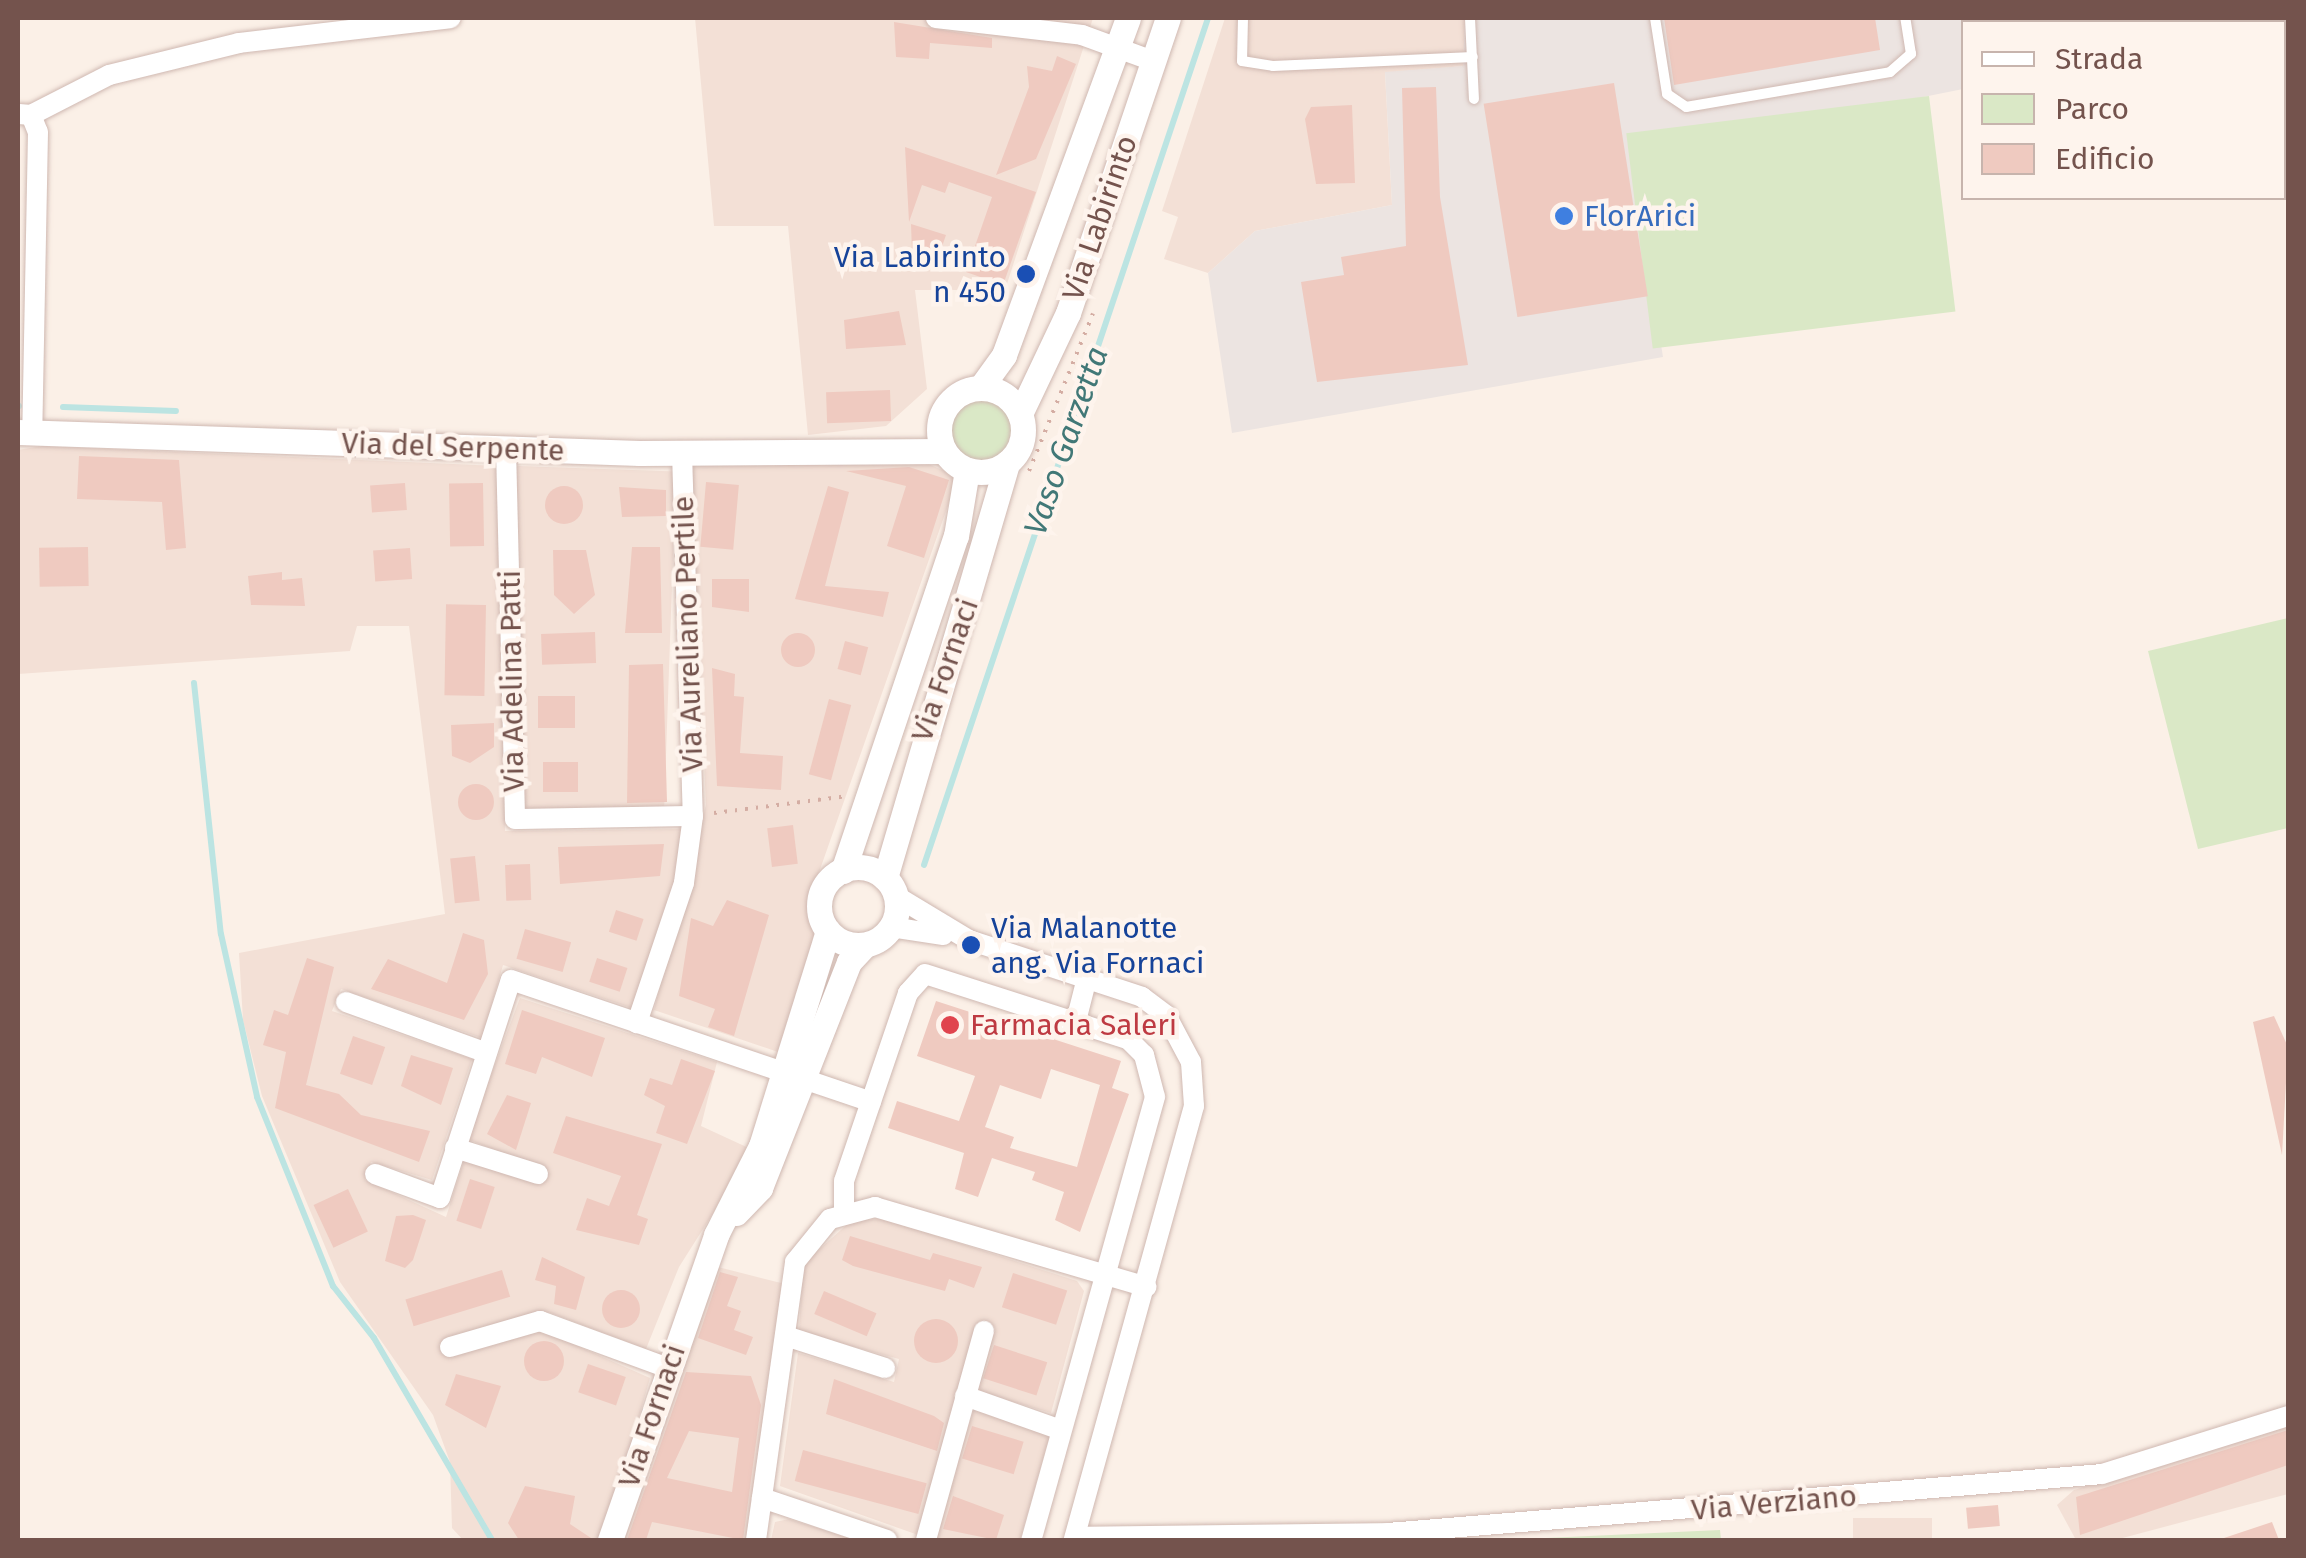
<!DOCTYPE html>
<html>
<head>
<meta charset="utf-8">
<style>
	body { margin:0 }
	#map { position:relative; width:2306px; height:1558px; overflow:hidden; background:#fbf0e7; font-family:"Fira Sans",sans-serif }
	div>[style] { position:absolute }
	.residential>* { inset:0; background:#f3e0d6; transform-origin:0 0 }
	.industrial>* { inset:0; background:#ece4e1 }
	.green>* { inset:0; background:#dae8c6; transform-origin:0 0 }
	.round { border-radius:50% }
	.stream>* { height:6px; margin:-3px; padding:0 3px; transform-origin:3px; border-radius:3px; background:#bce4e2 }
	.building>* { inset:0; background:#efcac0; transform-origin:0 0 }
	.path>* { height:4px; margin-top:-2px; transform-origin:0; background:repeating-linear-gradient(90deg,#d4ada3 0 2.5px,transparent 0 10.5px) }
	.roads { filter:drop-shadow(0 0 2px #cfb8b1) drop-shadow(0 0 2px #cfb8b1) }
	.service>* { height:10px; margin:-5px; padding:0 5px; transform-origin:5px; border-radius:5px; background:#fff }
	.minor>* { height:20px; margin:-10px; padding:0 10px; transform-origin:10px; border-radius:10px; background:#fff }
	.tertiary>* { height:25px; margin:-12.5px; padding:0 12.5px; transform-origin:12.5px; border-radius:12.5px; background:#fff }
	.tertiary>.ring { margin:-12.5px; padding:0; box-sizing:content-box; background:none; border:25px solid #fff; border-radius:50% }
	.dots>* { width:28px; height:28px; translate:-50% -50%; box-sizing:border-box; border:5px solid #fef4ed; border-radius:50% }
	span { translate:-50% -50%; white-space:nowrap; text-align:center; line-height:1.15; -webkit-text-stroke:9px #fef4ed; paint-order:stroke }
	.shop-label { font-size:30px; color:#366cbe }
	.left { translate:0 -50%; text-align:left }
	.street-label { font-size:30px; color:#74534d }
	.transit-label { font-size:30px; color:#164399 }
	.right { translate:-100% -50%; text-align:right }
	.health-label { font-size:30px; color:#be3a42 }
	.water-label { font-size:32px; color:#417877; font-style:italic }
	.frame { position:absolute; inset:0; border:20px solid #74534d; pointer-events:none }
	.legend { position:absolute; left:1961px; top:20px; width:325px; height:180px; box-sizing:border-box; background:#fef4ed; border:2px solid #c7b4ad; margin:0; padding:12px 18px; list-style:none; font-size:30px; color:#74534d }
	.legend li { display:flex; align-items:center; gap:20px; height:50px }
	.legend b { width:50px; border:2px solid #c7b4ad }
</style>
</head>
<body>
<div id="map">
	<div class="residential">
		<div style="clip-path:polygon(695px 18px,1093px 18px,1005px 290px,915px 290px,927px 389px,886px 426px,808px 435px,788px 226px,714px 226px)"></div>
		<div style="clip-path:polygon(1225px 18px,1465px 18px,1463px 66px,1385px 73px,1392px 205px,1255px 231px,1208px 273px,1164px 259px,1178px 217px,1162px 211px)"></div>
		<div style="clip-path:polygon(42px 446px,498px 466px,505px 831px,683px 829px,682px 860px,632px 1008px,503px 965px,482px 1038px,341px 989px,332px 1011px,472px 1059px,432px 1180px,371px 1162px,365px 1180px,446px 1217px,464px 1160px,540px 1185px,549px 1171px,467px 1139px,520px 998px,717px 1062px,701px 1126px,753px 1150px,679px 1267px,646px 1349px,548px 1312px,439px 1344px,445px 1355px,537px 1328px,650px 1378px,604px 1540px,463px 1540px,452px 1528px,450px 1462px,433px 1415px,340px 1282px,262px 1096px,243px 1020px,239px 953px,445px 914px,409px 626px,357px 626px,350px 651px,18px 674px,18px 450px)"></div>
		<div style="clip-path:polygon(915px 458px,958px 477px,817px 878px,815px 967px,787px 1055px,654px 1010px,706px 805px,691px 466px)"></div>
		<div style="left:517px;top:466px;width:159px;height:344px;rotate:2deg"></div>
		<div style="clip-path:polygon(884px 1219px,1077px 1281px,1084px 1291px,1051px 1413px,974px 1390px,995px 1328px,983px 1323px,921px 1536px,780px 1486px,798px 1353px,894px 1382px,899px 1359px,799px 1332px,803px 1264px,852px 1220px)"></div>
		<div style="clip-path:polygon(718px 1267px,785px 1284px,747px 1540px,622px 1540px)"></div>
		<div style="clip-path:polygon(975px 1406px,1051px 1431px,1020px 1540px,931px 1539px)"></div>
		<div style="clip-path:polygon(2288px 1422px,2288px 1494px,2115px 1540px,2076px 1540px,2057px 1505px,2074px 1490px)"></div>
		<div style="left:1853px;top:1518px;width:79px;height:22px"></div>
		<div style="clip-path:polygon(789px 1519px,855px 1540px,856px 1540px,771px 1540px,775px 1522px)"></div>
	</div>
	<div class="industrial">
		<div style="clip-path:polygon(1465px 18px,2288px 18px,2288px 22px,1964px 22px,1963px 89px,1631px 156px,1663px 357px,1232px 433px,1208px 273px,1255px 231px,1392px 205px,1385px 72px,1463px 66px)"></div>
	</div>
	<div class="green">
		<div style="left:1929px;top:96px;width:217px;height:305px;rotate:83deg"></div>
		<div class="round" style="left:949px;top:399px;width:62px;height:62px"></div>
		<div style="clip-path:polygon(2288px 618px,2288px 828px,2198px 849px,2148px 651px)"></div>
		<div style="clip-path:polygon(1720px 1530px,1721px 1540px,1500px 1540px)"></div>
	</div>
	<div class="stream">
		<div style="left:18px;top:406px;width:1px"></div>
		<div style="left:63px;top:407px;width:113px;rotate:2deg"></div>
		<div style="left:194px;top:683px;width:252px;rotate:83.9deg"></div>
		<div style="left:221px;top:934px;width:167px;rotate:77.5deg"></div>
		<div style="left:257px;top:1097px;width:204px;rotate:68.1deg"></div>
		<div style="left:333px;top:1286px;width:66px;rotate:51.7deg"></div>
		<div style="left:374px;top:1338px;width:234px;rotate:59.7deg"></div>
		<div style="left:924px;top:865px;width:893px;rotate:-71.46deg"></div>
	</div>
	<div class="building">
		<div style="clip-path:polygon(1664px 18px,1875px 18px,1880px 50px,1674px 85px)"></div>
		<div style="clip-path:polygon(894px 22px,992px 38px,992px 48px,930px 43px,929px 59px,896px 57px)"></div>
		<div style="clip-path:polygon(1057px 56px,1076px 64px,1036px 159px,996px 175px,1029px 87px,1027px 66px,1052px 71px)"></div>
		<div style="left:1614px;top:83px;width:216px;height:132px;rotate:81deg"></div>
		<div style="clip-path:polygon(1436px 87px,1440px 197px,1468px 365px,1317px 382px,1301px 282px,1344px 275px,1341px 257px,1406px 246px,1402px 88px)"></div>
		<div style="clip-path:polygon(1352px 105px,1355px 183px,1316px 184px,1305px 119px,1311px 107px)"></div>
		<div style="clip-path:polygon(905px 147px,1036px 192px,1003px 285px,966px 272px,992px 197px,949px 182px,945px 193px,922px 185px,909px 222px)"></div>
		<div style="clip-path:polygon(911px 224px,946px 235px,937px 261px,912px 253px)"></div>
		<div style="clip-path:polygon(899px 311px,906px 345px,846px 349px,844px 320px)"></div>
		<div style="left:890px;top:390px;width:31px;height:64px;rotate:88deg"></div>
		<div style="clip-path:polygon(79px 456px,179px 460px,186px 548px,166px 550px,162px 502px,77px 499px)"></div>
		<div style="clip-path:polygon(909px 467px,949px 480px,924px 558px,887px 546px,906px 486px,846px 471px)"></div>
		<div style="left:706px;top:482px;width:33px;height:65px;rotate:5deg"></div>
		<div style="left:405px;top:483px;width:27px;height:35px;rotate:86deg"></div>
		<div style="left:483px;top:483px;width:63px;height:34px;rotate:89deg"></div>
		<div class="round" style="left:545px;top:486px;width:38px;height:38px"></div>
		<div style="clip-path:polygon(828px 486px,849px 492px,825px 586px,889px 592px,883px 617px,795px 599px)"></div>
		<div style="clip-path:polygon(619px 487px,666px 490px,666px 516px,622px 517px)"></div>
		<div style="left:88px;top:547px;width:39px;height:49px;rotate:89deg"></div>
		<div style="clip-path:polygon(632px 547px,660px 547px,662px 633px,625px 633px)"></div>
		<div style="left:410px;top:548px;width:31px;height:37px;rotate:86deg"></div>
		<div style="clip-path:polygon(553px 550px,586px 550px,595px 595px,574px 614px,554px 595px)"></div>
		<div style="clip-path:polygon(282px 572px,282px 580px,302px 578px,305px 606px,251px 605px,248px 576px)"></div>
		<div style="clip-path:polygon(712px 579px,749px 579px,749px 612px,712px 607px)"></div>
		<div style="left:486px;top:605px;width:91px;height:40px;rotate:91deg"></div>
		<div style="left:595px;top:632px;width:31px;height:54px;rotate:88deg"></div>
		<div class="round" style="left:781px;top:633px;width:34px;height:34px"></div>
		<div style="left:845px;top:641px;width:24px;height:29px;rotate:15deg"></div>
		<div style="clip-path:polygon(663px 664px,667px 802px,627px 803px,629px 665px)"></div>
		<div style="clip-path:polygon(712px 668px,735px 674px,734px 696px,744px 697px,740px 753px,783px 756px,781px 790px,717px 786px)"></div>
		<div style="left:575px;top:696px;width:32px;height:37px;rotate:90deg"></div>
		<div style="left:829px;top:699px;width:23px;height:78px;rotate:15deg"></div>
		<div style="clip-path:polygon(494px 723px,494px 747px,470px 763px,452px 756px,451px 725px)"></div>
		<div style="left:578px;top:762px;width:30px;height:35px;rotate:90deg"></div>
		<div class="round" style="left:458px;top:784px;width:36px;height:36px"></div>
		<div style="left:793px;top:825px;width:39px;height:26px;rotate:83deg"></div>
		<div style="clip-path:polygon(664px 844px,660px 876px,560px 884px,558px 847px)"></div>
		<div style="left:475px;top:856px;width:45px;height:25px;rotate:84deg"></div>
		<div style="left:530px;top:864px;width:36px;height:25px;rotate:88deg"></div>
		<div style="clip-path:polygon(727px 900px,769px 915px,734px 1036px,708px 1027px,715px 1009px,679px 996px,691px 918px,713px 926px)"></div>
		<div style="left:616px;top:910px;width:29px;height:23px;rotate:18deg"></div>
		<div style="left:525px;top:929px;width:48px;height:31px;rotate:16deg"></div>
		<div style="clip-path:polygon(463px 933px,484px 940px,488px 974px,464px 1020px,371px 989px,388px 959px,447px 983px)"></div>
		<div style="clip-path:polygon(307px 958px,334px 967px,306px 1085px,339px 1094px,361px 1115px,430px 1131px,419px 1162px,275px 1108px,286px 1052px,263px 1045px,274px 1010px,288px 1015px)"></div>
		<div style="left:597px;top:958px;width:32px;height:25px;rotate:18deg"></div>
		<div style="clip-path:polygon(evenodd,936px 1001px,1121px 1061px,1112px 1088px,1129px 1094px,1080px 1232px,1055px 1220px,1064px 1192px,1032px 1180px,1035px 1172px,992px 1158px,978px 1197px,955px 1189px,964px 1153px,888px 1128px,897px 1101px,959px 1121px,975px 1076px,917px 1056px,936px 1001px,1051px 1069px,1100px 1085px,1077px 1167px,1010px 1148px,1014px 1137px,985px 1127px,1000px 1085px,1041px 1099px,1051px 1069px)"></div>
		<div style="clip-path:polygon(522px 1010px,605px 1038px,592px 1077px,542px 1057px,536px 1074px,505px 1064px)"></div>
		<div style="clip-path:polygon(2274px 1016px,2288px 1047px,2282px 1155px,2253px 1022px)"></div>
		<div style="left:353px;top:1036px;width:34px;height:40px;rotate:19deg"></div>
		<div style="clip-path:polygon(411px 1055px,453px 1068px,441px 1105px,401px 1086px)"></div>
		<div style="clip-path:polygon(681px 1059px,715px 1071px,687px 1144px,656px 1133px,665px 1106px,644px 1095px,650px 1078px,672px 1085px)"></div>
		<div style="clip-path:polygon(507px 1095px,531px 1103px,516px 1150px,487px 1134px)"></div>
		<div style="clip-path:polygon(566px 1116px,662px 1144px,637px 1215px,648px 1219px,639px 1245px,576px 1230px,587px 1198px,609px 1206px,621px 1176px,553px 1153px)"></div>
		<div style="left:470px;top:1179px;width:26px;height:44px;rotate:18deg"></div>
		<div style="left:348px;top:1189px;width:47px;height:38px;rotate:65deg"></div>
		<div style="clip-path:polygon(413px 1215px,426px 1220px,413px 1260px,405px 1268px,385px 1261px,396px 1216px)"></div>
		<div style="clip-path:polygon(850px 1236px,930px 1260px,933px 1253px,982px 1267px,974px 1288px,949px 1279px,945px 1291px,853px 1266px,842px 1260px)"></div>
		<div style="clip-path:polygon(542px 1257px,585px 1277px,576px 1310px,554px 1304px,556px 1286px,535px 1280px)"></div>
		<div style="left:502px;top:1270px;width:28px;height:101px;rotate:73deg"></div>
		<div style="clip-path:polygon(720px 1272px,738px 1277px,727px 1306px,741px 1311px,734px 1330px,753px 1337px,746px 1355px,698px 1338px)"></div>
		<div style="left:1013px;top:1273px;width:57px;height:36px;rotate:18deg"></div>
		<div class="round" style="left:602px;top:1290px;width:38px;height:38px"></div>
		<div style="left:824px;top:1291px;width:57px;height:25px;rotate:23deg"></div>
		<div class="round" style="left:914px;top:1319px;width:44px;height:44px"></div>
		<div class="round" style="left:524px;top:1341px;width:40px;height:40px"></div>
		<div style="left:994px;top:1345px;width:56px;height:35px;rotate:18deg"></div>
		<div style="left:588px;top:1364px;width:40px;height:30px;rotate:19deg"></div>
		<div style="clip-path:polygon(evenodd,686px 1372px,751px 1376px,761px 1405px,743px 1540px,652px 1522px,646px 1540px,627px 1540px,686px 1372px,689px 1431px,739px 1438px,732px 1492px,667px 1478px,689px 1431px)"></div>
		<div style="clip-path:polygon(456px 1374px,501px 1386px,486px 1428px,445px 1405px)"></div>
		<div style="clip-path:polygon(834px 1379px,934px 1416px,944px 1423px,937px 1451px,826px 1414px)"></div>
		<div style="left:972px;top:1426px;width:54px;height:34px;rotate:17deg"></div>
		<div style="clip-path:polygon(2288px 1430px,2288px 1465px,2080px 1535px,2076px 1497px)"></div>
		<div style="left:803px;top:1450px;width:128px;height:32px;rotate:15deg"></div>
		<div style="clip-path:polygon(525px 1486px,575px 1496px,570px 1524px,594px 1540px,519px 1540px,508px 1523px)"></div>
		<div style="clip-path:polygon(953px 1496px,1004px 1515px,996px 1540px,943px 1529px)"></div>
		<div style="left:1998px;top:1505px;width:21px;height:32px;rotate:85deg"></div>
		<div style="clip-path:polygon(2272px 1522px,2279px 1540px,2224px 1540px,2224px 1538px)"></div>
	</div>
	<div class="path">
		<div style="left:1029px;top:471px;width:170px;rotate:-67.9deg"></div>
		<div style="left:714px;top:813px;width:135px;rotate:-7.2deg"></div>
	</div>
	<div class="roads">
		<div class="service">
			<div style="left:1243px;top:18px;width:43px;rotate:91.3deg"></div>
			<div style="left:1242px;top:61px;width:31px;rotate:9deg"></div>
			<div style="left:1273px;top:66px;width:200px;rotate:-2.6deg"></div>
			<div style="left:1470px;top:18px;width:81px;rotate:87.2deg"></div>
			<div style="left:1655px;top:18px;width:77px;rotate:81deg"></div>
			<div style="left:1667px;top:94px;width:23px;rotate:34deg"></div>
			<div style="left:1686px;top:107px;width:207px;rotate:-9.7deg"></div>
			<div style="left:1890px;top:72px;width:28px;rotate:-41deg"></div>
			<div style="left:1911px;top:54px;width:36px;rotate:-99deg"></div>
		</div>
		<div class="minor">
			<div style="left:936px;top:18px;width:147px;rotate:6.6deg"></div>
			<div style="left:1082px;top:35px;width:76px;rotate:20.1deg"></div>
			<div style="left:19px;top:114px;width:12px;rotate:5deg"></div>
			<div style="left:31px;top:115px;width:18px;rotate:68deg"></div>
			<div style="left:38px;top:132px;width:301px;rotate:91.1deg"></div>
			<div style="left:31px;top:115px;width:88px;rotate:-27.1deg"></div>
			<div style="left:109px;top:75px;width:134px;rotate:-13.8deg"></div>
			<div style="left:239px;top:43px;width:213px;rotate:-6.7deg"></div>
			<div style="left:506px;top:449px;width:370px;rotate:88.6deg"></div>
			<div style="left:515px;top:819px;width:178px;rotate:-1deg"></div>
			<div style="left:693px;top:816px;width:68px;rotate:97.7deg"></div>
			<div style="left:684px;top:883px;width:148px;rotate:108.6deg"></div>
			<div style="left:682px;top:452px;width:364px;rotate:88.3deg"></div>
			<div style="left:896px;top:896px;width:85px;rotate:31.1deg"></div>
			<div style="left:969px;top:940px;width:182px;rotate:18.2deg"></div>
			<div style="left:1142px;top:997px;width:30px;rotate:37deg"></div>
			<div style="left:1166px;top:1015px;width:53px;rotate:62deg"></div>
			<div style="left:1191px;top:1062px;width:44px;rotate:86.1deg"></div>
			<div style="left:1194px;top:1106px;width:450px;rotate:105.5deg"></div>
			<div style="left:891px;top:927px;width:53px;rotate:8.7deg"></div>
			<div style="left:346px;top:1002px;width:147px;rotate:19.9deg"></div>
			<div style="left:1076px;top:1021px;width:44px;rotate:-75.7deg"></div>
			<div style="left:455px;top:1148px;width:87px;rotate:17.4deg"></div>
			<div style="left:375px;top:1174px;width:69px;rotate:20.3deg"></div>
			<div style="left:440px;top:1198px;width:229px;rotate:-72deg"></div>
			<div style="left:511px;top:980px;width:380px;rotate:18.7deg"></div>
			<div style="left:844px;top:1212px;width:31px;rotate:-90deg"></div>
			<div style="left:844px;top:1181px;width:199px;rotate:-71.2deg"></div>
			<div style="left:908px;top:993px;width:25px;rotate:-48deg"></div>
			<div style="left:925px;top:974px;width:213px;rotate:17.8deg"></div>
			<div style="left:1128px;top:1039px;width:23px;rotate:45deg"></div>
			<div style="left:1144px;top:1055px;width:43px;rotate:75.3deg"></div>
			<div style="left:1155px;top:1097px;width:460px;rotate:105.6deg"></div>
			<div style="left:789px;top:1337px;width:101px;rotate:17.9deg"></div>
			<div style="left:450px;top:1347px;width:94px;rotate:-16.1deg"></div>
			<div style="left:540px;top:1321px;width:136px;rotate:20.2deg"></div>
			<div style="left:965px;top:1396px;width:102px;rotate:19.5deg"></div>
			<div style="left:762px;top:1498px;width:132px;rotate:18.6deg"></div>
			<div style="left:1075px;top:1537px;width:313px;rotate:-0.7deg"></div>
			<div style="left:1388px;top:1533px;width:716px;rotate:-4.72deg"></div>
			<div style="left:2102px;top:1474px;width:195px;rotate:-17.3deg"></div>
			<div style="left:756px;top:1540px;width:281px;rotate:-82deg"></div>
			<div style="left:795px;top:1262px;width:55px;rotate:-50.9deg"></div>
			<div style="left:830px;top:1219px;width:47px;rotate:-14.9deg"></div>
			<div style="left:875px;top:1207px;width:283px;rotate:16.4deg"></div>
			<div style="left:926px;top:1540px;width:217px;rotate:-74.5deg"></div>
		</div>
		<div class="tertiary">
			<div style="left:981px;top:387px;width:39px;rotate:-54deg"></div>
			<div style="left:1004px;top:355px;width:359px;rotate:-69.8deg"></div>
			<div class="ring" style="left:939px;top:388px;width:59px;height:59px"></div>
			<div style="left:1020px;top:414px;width:112px;rotate:-64.6deg"></div>
			<div style="left:1068px;top:313px;width:311px;rotate:-71.3deg"></div>
			<div style="left:18px;top:432px;width:622px;rotate:1.93deg"></div>
			<div style="left:640px;top:453px;width:304px;rotate:-0.4deg"></div>
			<div class="ring" style="left:819px;top:867px;width:53px;height:53px"></div>
			<div style="left:843px;top:871px;width:354px;rotate:-71.4deg"></div>
			<div style="left:956px;top:536px;width:67px;rotate:-80.5deg"></div>
			<div style="left:885px;top:878px;width:433px;rotate:-73.6deg"></div>
			<div style="left:736px;top:1213px;width:35px;rotate:-46deg"></div>
			<div style="left:760px;top:1188px;width:243px;rotate:-68.5deg"></div>
			<div style="left:849px;top:962px;width:23px;rotate:-47deg"></div>
			<div style="left:610px;top:1540px;width:323px;rotate:-70.8deg"></div>
			<div style="left:716px;top:1235px;width:100px;rotate:-63.2deg"></div>
			<div style="left:761px;top:1146px;width:225px;rotate:-72.7deg"></div>
		</div>
	</div>
	<div class="dots">
		<div style="left:1564px;top:216px;background:#3f7fe0"></div>
		<div style="left:1026px;top:274px;background:#1a4fb4"></div>
		<div style="left:971px;top:945px;background:#1a4fb4"></div>
		<div style="left:950px;top:1025px;background:#e0444e"></div>
	</div>
	<div class="shop-label">
		<span class="left" style="left:1584px;top:216px">FlorArici</span>
	</div>
	<div class="street-label">
		<span style="left:1100px;top:218px;rotate:-71deg">Via Labirinto</span>
		<span style="left:453px;top:447px;rotate:2deg">Via del Serpente</span>
		<span style="left:688px;top:634px;rotate:-92deg">Via Aureliano Pertile</span>
		<span style="left:945px;top:670px;rotate:-71deg">Via Fornaci</span>
		<span style="left:512px;top:681px;rotate:-91deg">Via Adelina Patti</span>
		<span style="left:652px;top:1416px;rotate:-71deg">Via Fornaci</span>
		<span style="left:1774px;top:1503px;rotate:-5deg">Via Verziano</span>
	</div>
	<div class="transit-label">
		<span class="right" style="left:1006px;top:274px">Via Labirinto<br>n 450</span>
		<span class="left" style="left:991px;top:945px">Via Malanotte<br>ang. Via Fornaci</span>
	</div>
	<div class="health-label">
		<span class="left" style="left:970px;top:1025px">Farmacia Saleri</span>
	</div>
	<div class="water-label">
		<span style="left:1066px;top:441px;rotate:-71deg">Vaso Garzetta</span>
	</div>
	<div class="frame"></div>
	<ul class="legend">
	<li><b style="height:12px;background:#fff"></b>Strada</li>
	<li><b style="height:28px;background:#dae8c6"></b>Parco</li>
	<li><b style="height:28px;background:#efcac0"></b>Edificio</li>
	</ul>
</div>
</body>
</html>
